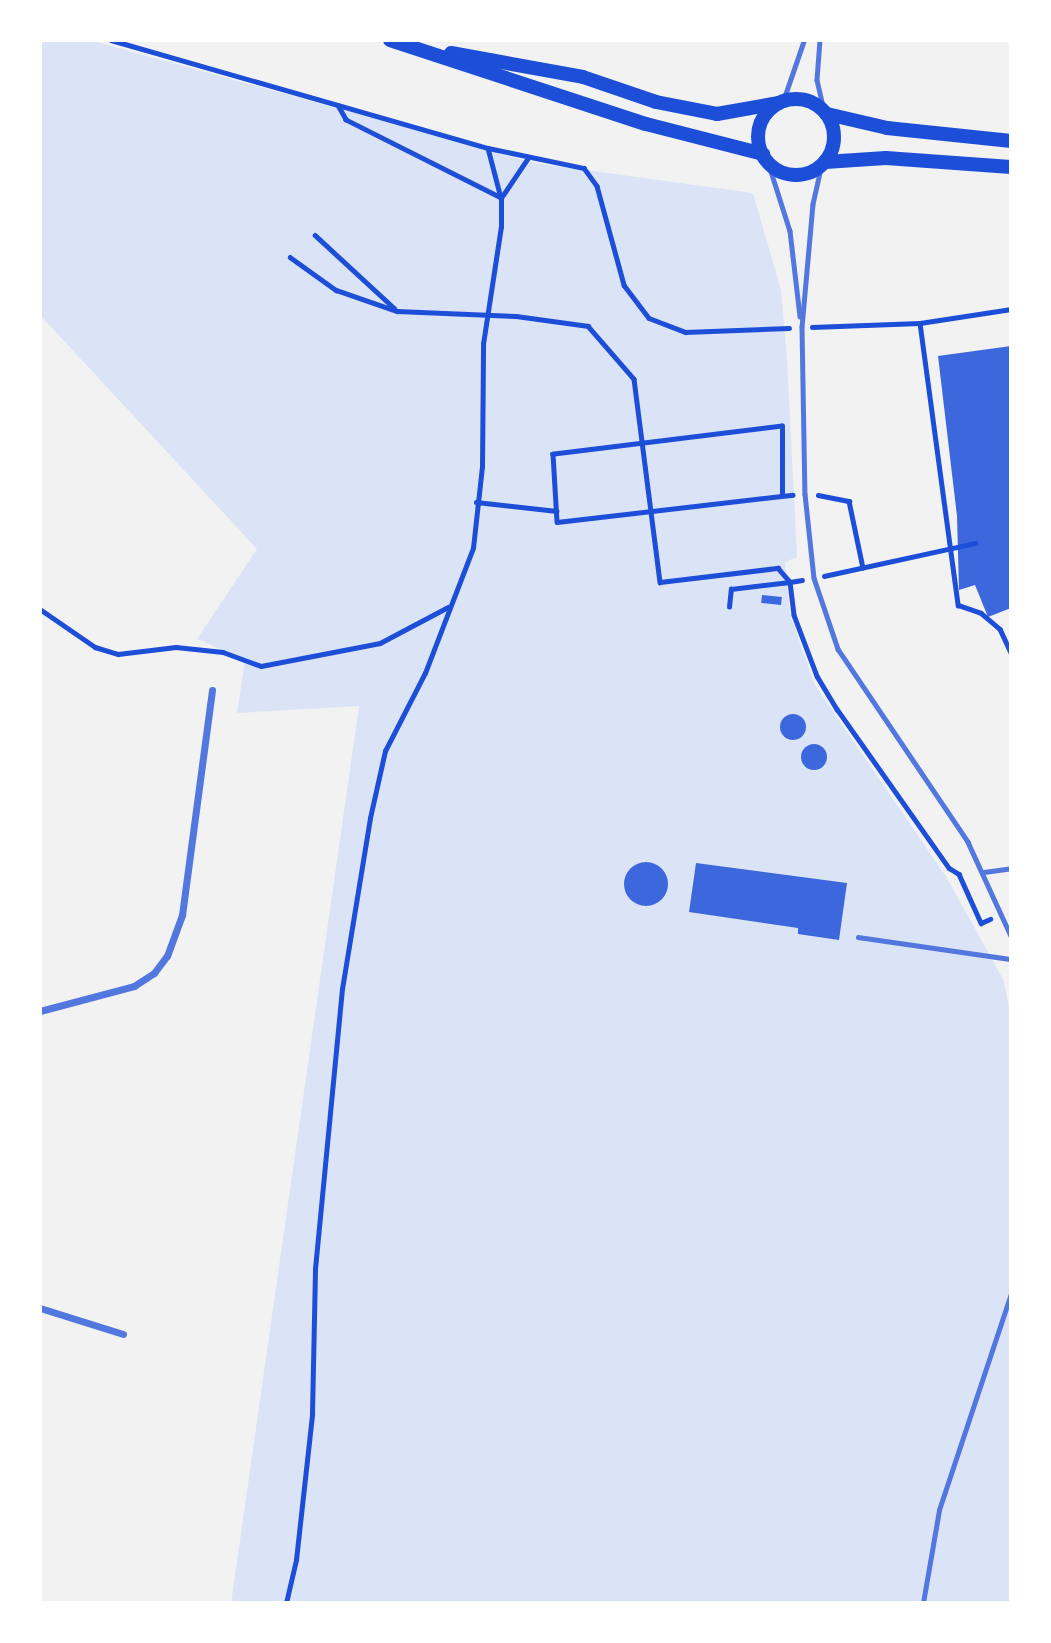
<!DOCTYPE html>
<html>
<head>
<meta charset="utf-8">
<style>
	body { margin:0 }
	#map { position:relative; width:1051px; height:1643px; overflow:hidden; background:#f2f2f2; font-family:"Libre Baskerville",serif }
	div>[style] { position:absolute }
	.green>* { inset:0; background:#dbe4f7 }
	.building>* { inset:0; background:#3d67dc; transform-origin:0 0 }
	.round { border-radius:50% }
	.path>* { height:4.5px; margin:-2.25px; padding:0 2.25px; transform-origin:2.25px; border-radius:2.25px; background:#1d4ed8 }
	.service>* { height:4.5px; margin:-2.25px; padding:0 2.25px; transform-origin:2.25px; border-radius:2.25px; background:#5277de }
	.minor>* { height:7px; margin:-3.5px; padding:0 3.5px; transform-origin:3.5px; border-radius:3.5px; background:#5277de }
	.secondary>* { height:14px; margin:-7px; padding:0 7px; transform-origin:7px; border-radius:7px; background:#1d4ed8 }
	.secondary>.ring { margin:-7px; padding:0; box-sizing:content-box; background:none; border:14px solid #1d4ed8; border-radius:50% }
	span { translate:-50% -50%; white-space:nowrap; text-align:center; line-height:1.15; -webkit-text-stroke:6px #fff; paint-order:stroke }
	.frame { position:absolute; inset:0; border:42px solid #fff; pointer-events:none }
</style>
</head>
<body>
<div id="map">
	<div class="green">
		<div style="clip-path:polygon(40px 40px,90px 40px,535px 163px,753px 193px,781px 290px,787px 358px,797px 557px,785px 562px,790px 615px,815px 685px,947px 878px,1004px 981px,1011px 1020px,1011px 1603px,231px 1603px,359px 706px,237px 713px,245px 660px,197px 639px,257px 549px,40px 315px)"></div>
	</div>
	<div class="building">
		<div style="clip-path:polygon(1011px 346px,1011px 608px,988px 617px,975px 585px,959px 590px,957px 516px,938px 356px)"></div>
		<div style="left:762px;top:595px;width:20px;height:8px;rotate:6deg"></div>
		<div class="round" style="left:780px;top:714px;width:26px;height:26px"></div>
		<div class="round" style="left:801px;top:744px;width:26px;height:26px"></div>
		<div class="round" style="left:624px;top:862px;width:44px;height:44px"></div>
		<div style="clip-path:polygon(696px 863px,847px 883px,839px 940px,798px 934px,798px 928px,689px 912px)"></div>
	</div>
	<div class="path">
		<div style="left:111px;top:40px;width:392px;rotate:16deg"></div>
		<div style="left:488px;top:148px;width:98px;rotate:11.8deg"></div>
		<div style="left:584px;top:168px;width:22px;rotate:54deg"></div>
		<div style="left:597px;top:186px;width:103px;rotate:74.7deg"></div>
		<div style="left:624px;top:285px;width:41px;rotate:52.9deg"></div>
		<div style="left:649px;top:318px;width:39px;rotate:21deg"></div>
		<div style="left:685px;top:332px;width:104px;rotate:-2.2deg"></div>
		<div style="left:488px;top:148px;width:52px;rotate:75.4deg"></div>
		<div style="left:501px;top:198px;width:48px;rotate:-56deg"></div>
		<div style="left:315px;top:235px;width:108px;rotate:42.7deg"></div>
		<div style="left:290px;top:257px;width:57px;rotate:35.7deg"></div>
		<div style="left:336px;top:290px;width:65px;rotate:19deg"></div>
		<div style="left:397px;top:311px;width:119px;rotate:2.4deg"></div>
		<div style="left:516px;top:316px;width:73px;rotate:7.9deg"></div>
		<div style="left:588px;top:326px;width:70px;rotate:49deg"></div>
		<div style="left:634px;top:379px;width:205px;rotate:82.7deg"></div>
		<div style="left:660px;top:582px;width:119px;rotate:-6.8deg"></div>
		<div style="left:778px;top:568px;width:18px;rotate:49deg"></div>
		<div style="left:790px;top:582px;width:12px;rotate:-9deg"></div>
		<div style="left:920px;top:323px;width:285px;rotate:82.3deg"></div>
		<div style="left:958px;top:605px;width:24px;rotate:19deg"></div>
		<div style="left:981px;top:613px;width:25px;rotate:40deg"></div>
		<div style="left:1000px;top:629px;width:26px;rotate:65deg"></div>
		<div style="left:812px;top:327px;width:108px;rotate:-2.1deg"></div>
		<div style="left:920px;top:323px;width:92px;rotate:-8.7deg"></div>
		<div style="left:782px;top:495px;width:69px;rotate:-90deg"></div>
		<div style="left:782px;top:426px;width:231px;rotate:173deg"></div>
		<div style="left:553px;top:454px;width:68px;rotate:86.6deg"></div>
		<div style="left:557px;top:522px;width:237px;rotate:-6.6deg"></div>
		<div style="left:818px;top:495px;width:32px;rotate:11deg"></div>
		<div style="left:849px;top:501px;width:68px;rotate:78.2deg"></div>
		<div style="left:476px;top:502px;width:81px;rotate:6.4deg"></div>
		<div style="left:824px;top:576px;width:155px;rotate:-12.3deg"></div>
		<div style="left:729px;top:607px;width:18px;rotate:-84deg"></div>
		<div style="left:731px;top:589px;width:59px;rotate:-6.8deg"></div>
		<div style="left:790px;top:582px;width:33px;rotate:83deg"></div>
		<div style="left:794px;top:615px;width:65px;rotate:69.3deg"></div>
		<div style="left:817px;top:676px;width:39px;rotate:59deg"></div>
		<div style="left:837px;top:709px;width:194px;rotate:54.8deg"></div>
		<div style="left:949px;top:868px;width:12px;rotate:31deg"></div>
		<div style="left:959px;top:874px;width:54px;rotate:65.8deg"></div>
		<div style="left:981px;top:923px;width:10px;rotate:-24deg"></div>
		<div style="left:40px;top:609px;width:67px;rotate:34.6deg"></div>
		<div style="left:95px;top:647px;width:24px;rotate:17deg"></div>
		<div style="left:118px;top:654px;width:58px;rotate:-6.9deg"></div>
		<div style="left:176px;top:647px;width:47px;rotate:6.1deg"></div>
		<div style="left:223px;top:652px;width:40px;rotate:20.2deg"></div>
		<div style="left:261px;top:666px;width:121px;rotate:-10.9deg"></div>
		<div style="left:380px;top:643px;width:77px;rotate:-27.9deg"></div>
		<div style="left:286px;top:1603px;width:44px;rotate:-76.9deg"></div>
		<div style="left:296px;top:1560px;width:147px;rotate:-83.7deg"></div>
		<div style="left:312px;top:1414px;width:145px;rotate:-88.8deg"></div>
		<div style="left:315px;top:1269px;width:281px;rotate:-84.5deg"></div>
		<div style="left:342px;top:989px;width:173px;rotate:-80.7deg"></div>
		<div style="left:370px;top:818px;width:69px;rotate:-77.4deg"></div>
		<div style="left:385px;top:751px;width:88px;rotate:-62.9deg"></div>
		<div style="left:425px;top:673px;width:134px;rotate:-69deg"></div>
		<div style="left:473px;top:548px;width:81px;rotate:-83.7deg"></div>
		<div style="left:482px;top:467px;width:123px;rotate:-89.5deg"></div>
		<div style="left:483px;top:344px;width:118px;rotate:-81.3deg"></div>
		<div style="left:501px;top:227px;width:29px;rotate:-90deg"></div>
		<div style="left:501px;top:198px;width:174px;rotate:-153.3deg"></div>
		<div style="left:346px;top:120px;width:16px;rotate:-120deg"></div>
	</div>
	<div class="service">
		<div style="left:820px;top:40px;width:40px;rotate:94.3deg"></div>
		<div style="left:817px;top:80px;width:32px;rotate:77deg"></div>
		<div style="left:783px;top:101px;width:65px;rotate:-71deg"></div>
		<div style="left:768px;top:162px;width:72px;rotate:72.3deg"></div>
		<div style="left:790px;top:231px;width:86px;rotate:83.3deg"></div>
		<div style="left:822px;top:164px;width:41px;rotate:102.7deg"></div>
		<div style="left:813px;top:204px;width:123px;rotate:95.1deg"></div>
		<div style="left:802px;top:327px;width:167px;rotate:89deg"></div>
		<div style="left:805px;top:494px;width:84px;rotate:83.9deg"></div>
		<div style="left:814px;top:578px;width:75px;rotate:71.3deg"></div>
		<div style="left:838px;top:649px;width:233px;rotate:56deg"></div>
		<div style="left:968px;top:842px;width:103px;rotate:65.4deg"></div>
		<div style="left:984px;top:872px;width:27px;rotate:-8deg"></div>
		<div style="left:858px;top:937px;width:155px;rotate:8.2deg"></div>
		<div style="left:923px;top:1603px;width:94px;rotate:-80.2deg"></div>
		<div style="left:939px;top:1510px;width:228px;rotate:-71.6deg"></div>
	</div>
	<div class="minor">
		<div style="left:40px;top:1011px;width:97px;rotate:-14.9deg"></div>
		<div style="left:134px;top:986px;width:24px;rotate:-33deg"></div>
		<div style="left:154px;top:973px;width:21px;rotate:-53deg"></div>
		<div style="left:167px;top:956px;width:44px;rotate:-69.9deg"></div>
		<div style="left:182px;top:915px;width:227px;rotate:-82.4deg"></div>
		<div style="left:40px;top:1308px;width:87px;rotate:17.4deg"></div>
	</div>
	<div class="secondary">
		<div style="left:390px;top:40px;width:269px;rotate:18.2deg"></div>
		<div style="left:646px;top:124px;width:121px;rotate:14.4deg"></div>
		<div style="left:451px;top:53px;width:134px;rotate:10.3deg"></div>
		<div style="left:583px;top:77px;width:77px;rotate:18.9deg"></div>
		<div style="left:656px;top:102px;width:62px;rotate:11.1deg"></div>
		<div style="left:717px;top:114px;width:63px;rotate:-10.1deg"></div>
		<div class="ring" style="left:758px;top:99px;width:62px;height:62px"></div>
		<div style="left:827px;top:114px;width:62px;rotate:13.1deg"></div>
		<div style="left:887px;top:128px;width:125px;rotate:6deg"></div>
		<div style="left:825px;top:162px;width:61px;rotate:-3.8deg"></div>
		<div style="left:886px;top:158px;width:125px;rotate:4.1deg"></div>
	</div>
	<div class="frame"></div>
</div>
</body>
</html>
